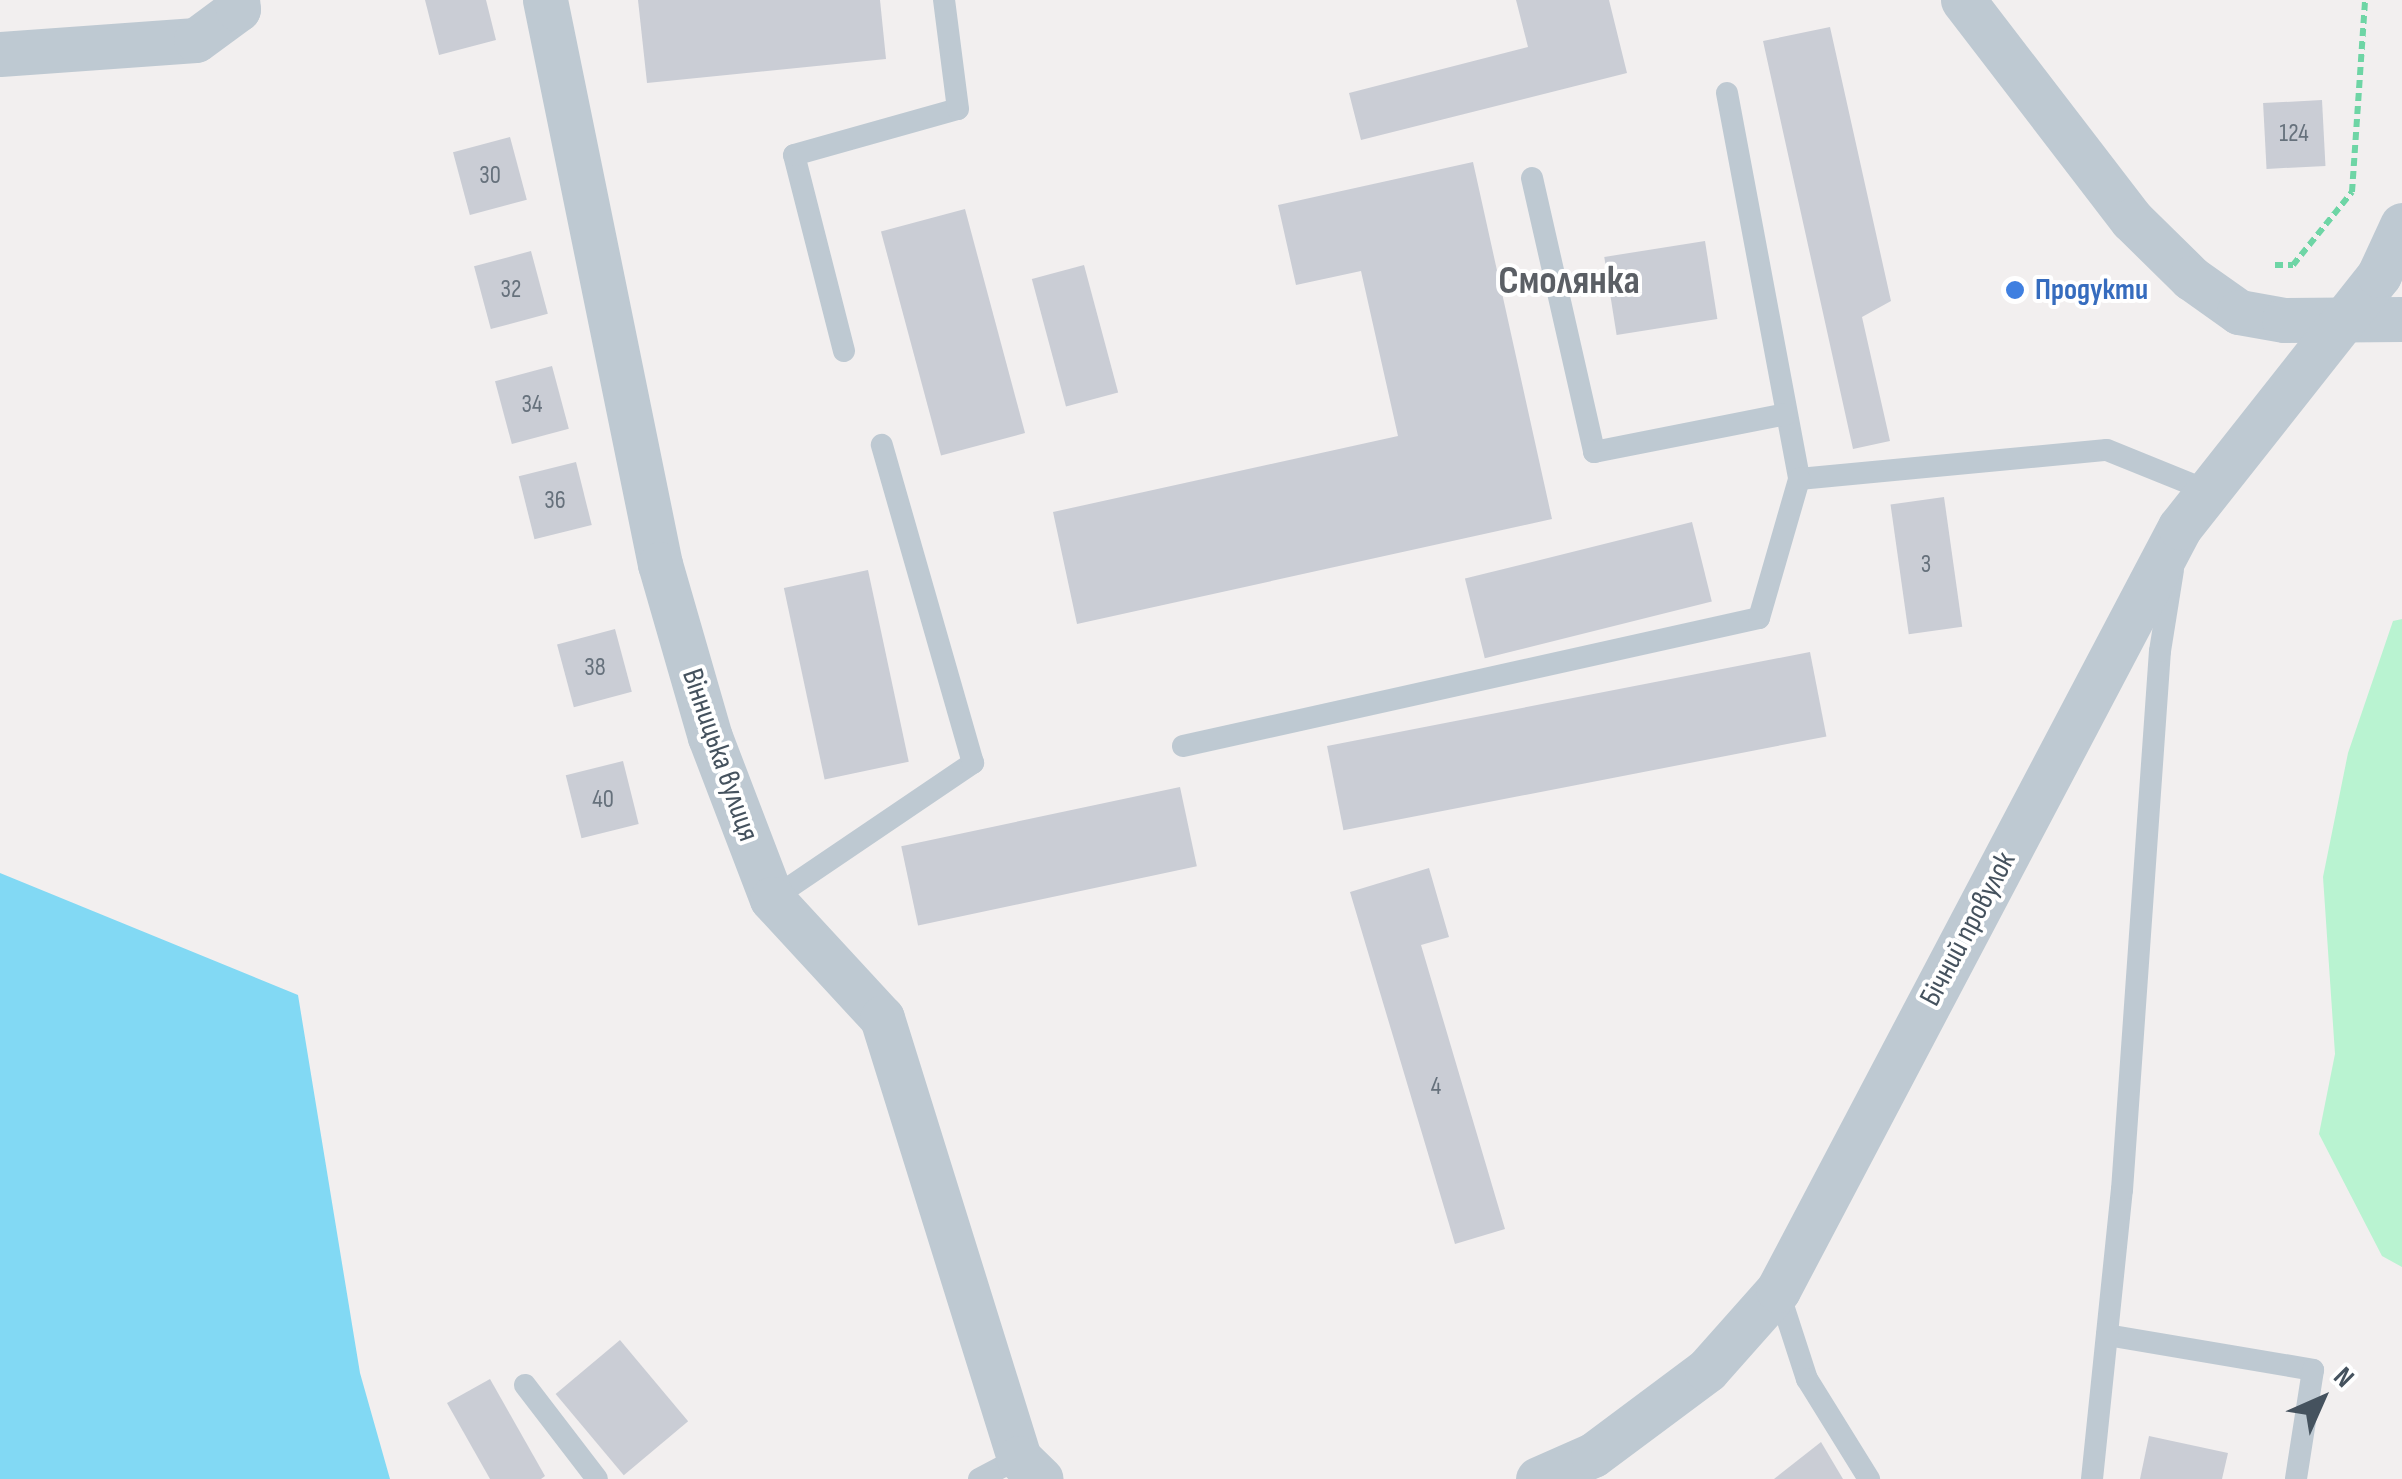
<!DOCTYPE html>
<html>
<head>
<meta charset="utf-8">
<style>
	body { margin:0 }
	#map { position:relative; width:2402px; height:1479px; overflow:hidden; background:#f2efef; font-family:"Sofia Sans Condensed",sans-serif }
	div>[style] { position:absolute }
	.green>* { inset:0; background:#b9f3d1 }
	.water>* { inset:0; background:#82d9f4 }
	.building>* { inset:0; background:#cacdd5; transform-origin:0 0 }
	.path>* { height:6px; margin-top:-3px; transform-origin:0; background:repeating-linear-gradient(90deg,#6ed5a5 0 8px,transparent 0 13px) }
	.service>* { height:22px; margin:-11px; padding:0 11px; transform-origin:11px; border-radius:11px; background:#bec9d2 }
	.minor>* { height:45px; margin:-22.5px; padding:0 22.5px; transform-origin:22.5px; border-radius:22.5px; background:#bec9d2 }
	.dots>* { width:28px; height:28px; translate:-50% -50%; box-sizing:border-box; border:5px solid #fff; border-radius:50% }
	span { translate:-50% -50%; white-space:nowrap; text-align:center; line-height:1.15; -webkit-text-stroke:8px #fff; paint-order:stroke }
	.number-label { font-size:25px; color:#66717c }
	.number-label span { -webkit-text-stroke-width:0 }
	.shop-label { font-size:30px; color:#366cbe; font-weight:700 }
	.left { translate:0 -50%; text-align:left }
	.street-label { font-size:30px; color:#45525e }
	.district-label { font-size:40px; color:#5b5f65; font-weight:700 }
	.north { position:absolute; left:2272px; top:1349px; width:100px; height:100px; -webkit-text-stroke:8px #fff; paint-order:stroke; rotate:45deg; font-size:28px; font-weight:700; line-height:40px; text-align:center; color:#45525e }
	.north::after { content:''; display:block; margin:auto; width:35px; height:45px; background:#45525e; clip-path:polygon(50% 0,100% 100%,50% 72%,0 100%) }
</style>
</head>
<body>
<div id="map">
	<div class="green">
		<div style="clip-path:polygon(2402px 619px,2402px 1267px,2382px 1256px,2319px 1134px,2335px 1054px,2323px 877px,2348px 753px,2393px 621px)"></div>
	</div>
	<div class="water">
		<div style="clip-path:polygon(0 873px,298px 995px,360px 1373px,390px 1479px,0 1479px)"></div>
	</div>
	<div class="building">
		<div style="clip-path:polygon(425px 0,486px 0,496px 40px,439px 55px)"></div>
		<div style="clip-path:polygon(638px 0,880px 0,886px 59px,647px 83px)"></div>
		<div style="clip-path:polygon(1516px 0,1609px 0,1627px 73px,1361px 140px,1349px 93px,1528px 47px)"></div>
		<div style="clip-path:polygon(1830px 27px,1891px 301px,1862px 317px,1890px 441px,1853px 449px,1763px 41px)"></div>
		<div style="left:2322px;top:100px;width:66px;height:59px;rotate:87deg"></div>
		<div style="left:510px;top:137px;width:65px;height:59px;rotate:75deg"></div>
		<div style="clip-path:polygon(1473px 162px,1552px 519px,1077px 624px,1053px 512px,1398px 436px,1361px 271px,1296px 285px,1278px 205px)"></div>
		<div style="left:965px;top:209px;width:232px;height:87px;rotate:75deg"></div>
		<div style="left:1705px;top:241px;width:79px;height:102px;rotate:81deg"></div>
		<div style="left:531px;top:251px;width:65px;height:59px;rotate:75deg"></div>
		<div style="left:1084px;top:265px;width:132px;height:54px;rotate:75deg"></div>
		<div style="left:552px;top:366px;width:65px;height:59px;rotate:75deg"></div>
		<div style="left:576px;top:462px;width:65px;height:59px;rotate:76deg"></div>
		<div style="left:1944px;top:497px;width:131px;height:54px;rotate:82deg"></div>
		<div style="left:1692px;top:522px;width:82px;height:234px;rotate:76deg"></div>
		<div style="left:868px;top:570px;width:196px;height:86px;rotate:78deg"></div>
		<div style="left:615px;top:629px;width:65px;height:60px;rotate:75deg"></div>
		<div style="left:1810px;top:652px;width:86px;height:492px;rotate:79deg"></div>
		<div style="left:623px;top:761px;width:65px;height:59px;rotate:76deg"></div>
		<div style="left:1180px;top:787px;width:81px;height:285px;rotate:78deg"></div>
		<div style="clip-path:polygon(1429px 868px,1449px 937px,1421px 945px,1505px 1229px,1455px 1244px,1350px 892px)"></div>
		<div style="left:620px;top:1340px;width:106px;height:84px;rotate:50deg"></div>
		<div style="clip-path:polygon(490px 1379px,545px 1476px,541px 1479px,490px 1479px,447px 1403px)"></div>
		<div style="clip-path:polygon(2149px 1436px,2228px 1453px,2222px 1479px,2140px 1479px)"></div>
		<div style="clip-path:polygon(1821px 1442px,1843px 1479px,1774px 1479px)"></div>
	</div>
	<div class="path">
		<div style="left:2275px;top:265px;width:18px"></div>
		<div style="left:2293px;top:265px;width:94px;rotate:-51.1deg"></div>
		<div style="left:2352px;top:192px;width:192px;rotate:-86.1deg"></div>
	</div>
	<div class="service">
		<div style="left:1727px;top:93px;width:393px;rotate:79.4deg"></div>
		<div style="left:1799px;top:479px;width:309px;rotate:-5.4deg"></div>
		<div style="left:2107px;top:450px;width:107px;rotate:22deg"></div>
		<div style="left:1532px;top:178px;width:281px;rotate:77.2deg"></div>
		<div style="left:1594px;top:452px;width:196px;rotate:-11.2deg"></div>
		<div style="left:844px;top:351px;width:202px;rotate:-104.3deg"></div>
		<div style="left:794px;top:155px;width:170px;rotate:-15.7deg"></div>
		<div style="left:958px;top:109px;width:110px;rotate:-97.3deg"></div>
		<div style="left:1183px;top:746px;width:590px;rotate:-12.53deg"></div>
		<div style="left:1759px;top:618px;width:145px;rotate:-73.9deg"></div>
		<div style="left:772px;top:899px;width:243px;rotate:-34.1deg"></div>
		<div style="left:973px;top:763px;width:331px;rotate:-106deg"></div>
		<div style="left:1778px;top:1290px;width:94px;rotate:72deg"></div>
		<div style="left:1807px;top:1379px;width:118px;rotate:58.2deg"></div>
		<div style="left:2107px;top:1335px;width:209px;rotate:9.6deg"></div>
		<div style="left:2313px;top:1370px;width:110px;rotate:98.9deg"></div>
		<div style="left:525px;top:1385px;width:118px;rotate:52.5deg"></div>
		<div style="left:979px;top:1479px;width:45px;rotate:-27.7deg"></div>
		<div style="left:2092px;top:1479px;width:291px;rotate:-84.1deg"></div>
		<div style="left:2122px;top:1190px;width:540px;rotate:-85.97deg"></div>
		<div style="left:2160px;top:651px;width:82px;rotate:-80.9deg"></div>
	</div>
	<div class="minor">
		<div style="left:545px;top:0;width:576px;rotate:78.48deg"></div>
		<div style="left:660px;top:564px;width:180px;rotate:73.9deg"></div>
		<div style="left:710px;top:737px;width:173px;rotate:69.1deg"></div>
		<div style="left:772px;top:899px;width:162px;rotate:47.3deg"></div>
		<div style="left:882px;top:1018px;width:461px;rotate:72.7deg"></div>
		<div style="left:1019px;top:1458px;width:30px;rotate:44deg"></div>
		<div style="left:1963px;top:0;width:277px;rotate:52.5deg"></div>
		<div style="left:2132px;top:220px;width:83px;rotate:44.5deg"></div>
		<div style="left:2191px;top:278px;width:59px;rotate:35.3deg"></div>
		<div style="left:2239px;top:312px;width:46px;rotate:10.1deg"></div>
		<div style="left:2284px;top:320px;width:118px;rotate:-0.5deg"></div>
		<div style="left:0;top:54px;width:196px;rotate:-4.1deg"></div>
		<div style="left:196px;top:40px;width:52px;rotate:-36.4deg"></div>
		<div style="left:238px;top:9px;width:9px;rotate:-96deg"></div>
		<div style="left:1538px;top:1479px;width:60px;rotate:-23.6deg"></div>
		<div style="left:1593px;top:1455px;width:142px;rotate:-36.7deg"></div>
		<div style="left:1707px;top:1370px;width:107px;rotate:-48.4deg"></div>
		<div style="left:1778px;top:1290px;width:862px;rotate:-62.22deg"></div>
		<div style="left:2180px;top:527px;width:321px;rotate:-51.7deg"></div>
		<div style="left:2379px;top:275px;width:55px;rotate:-65.3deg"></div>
	</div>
	<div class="dots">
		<div style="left:2015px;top:290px;background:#3f7fe0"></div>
	</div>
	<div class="number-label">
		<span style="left:2294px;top:134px">124</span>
		<span style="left:490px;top:176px">30</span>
		<span style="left:511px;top:290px">32</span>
		<span style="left:532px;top:405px">34</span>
		<span style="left:555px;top:501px">36</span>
		<span style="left:1926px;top:565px">3</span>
		<span style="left:595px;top:668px">38</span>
		<span style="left:603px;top:800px">40</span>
		<span style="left:1436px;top:1087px">4</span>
	</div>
	<div class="shop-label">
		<span class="left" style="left:2035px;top:290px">Продукти</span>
	</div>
	<div class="street-label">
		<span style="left:720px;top:755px;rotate:71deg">Вінницька вулиця</span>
		<span style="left:1968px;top:929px;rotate:-62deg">Бічний провулок</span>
	</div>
	<div class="district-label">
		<span style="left:1569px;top:281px">Смолянка</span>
	</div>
	<div class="north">N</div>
</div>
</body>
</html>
